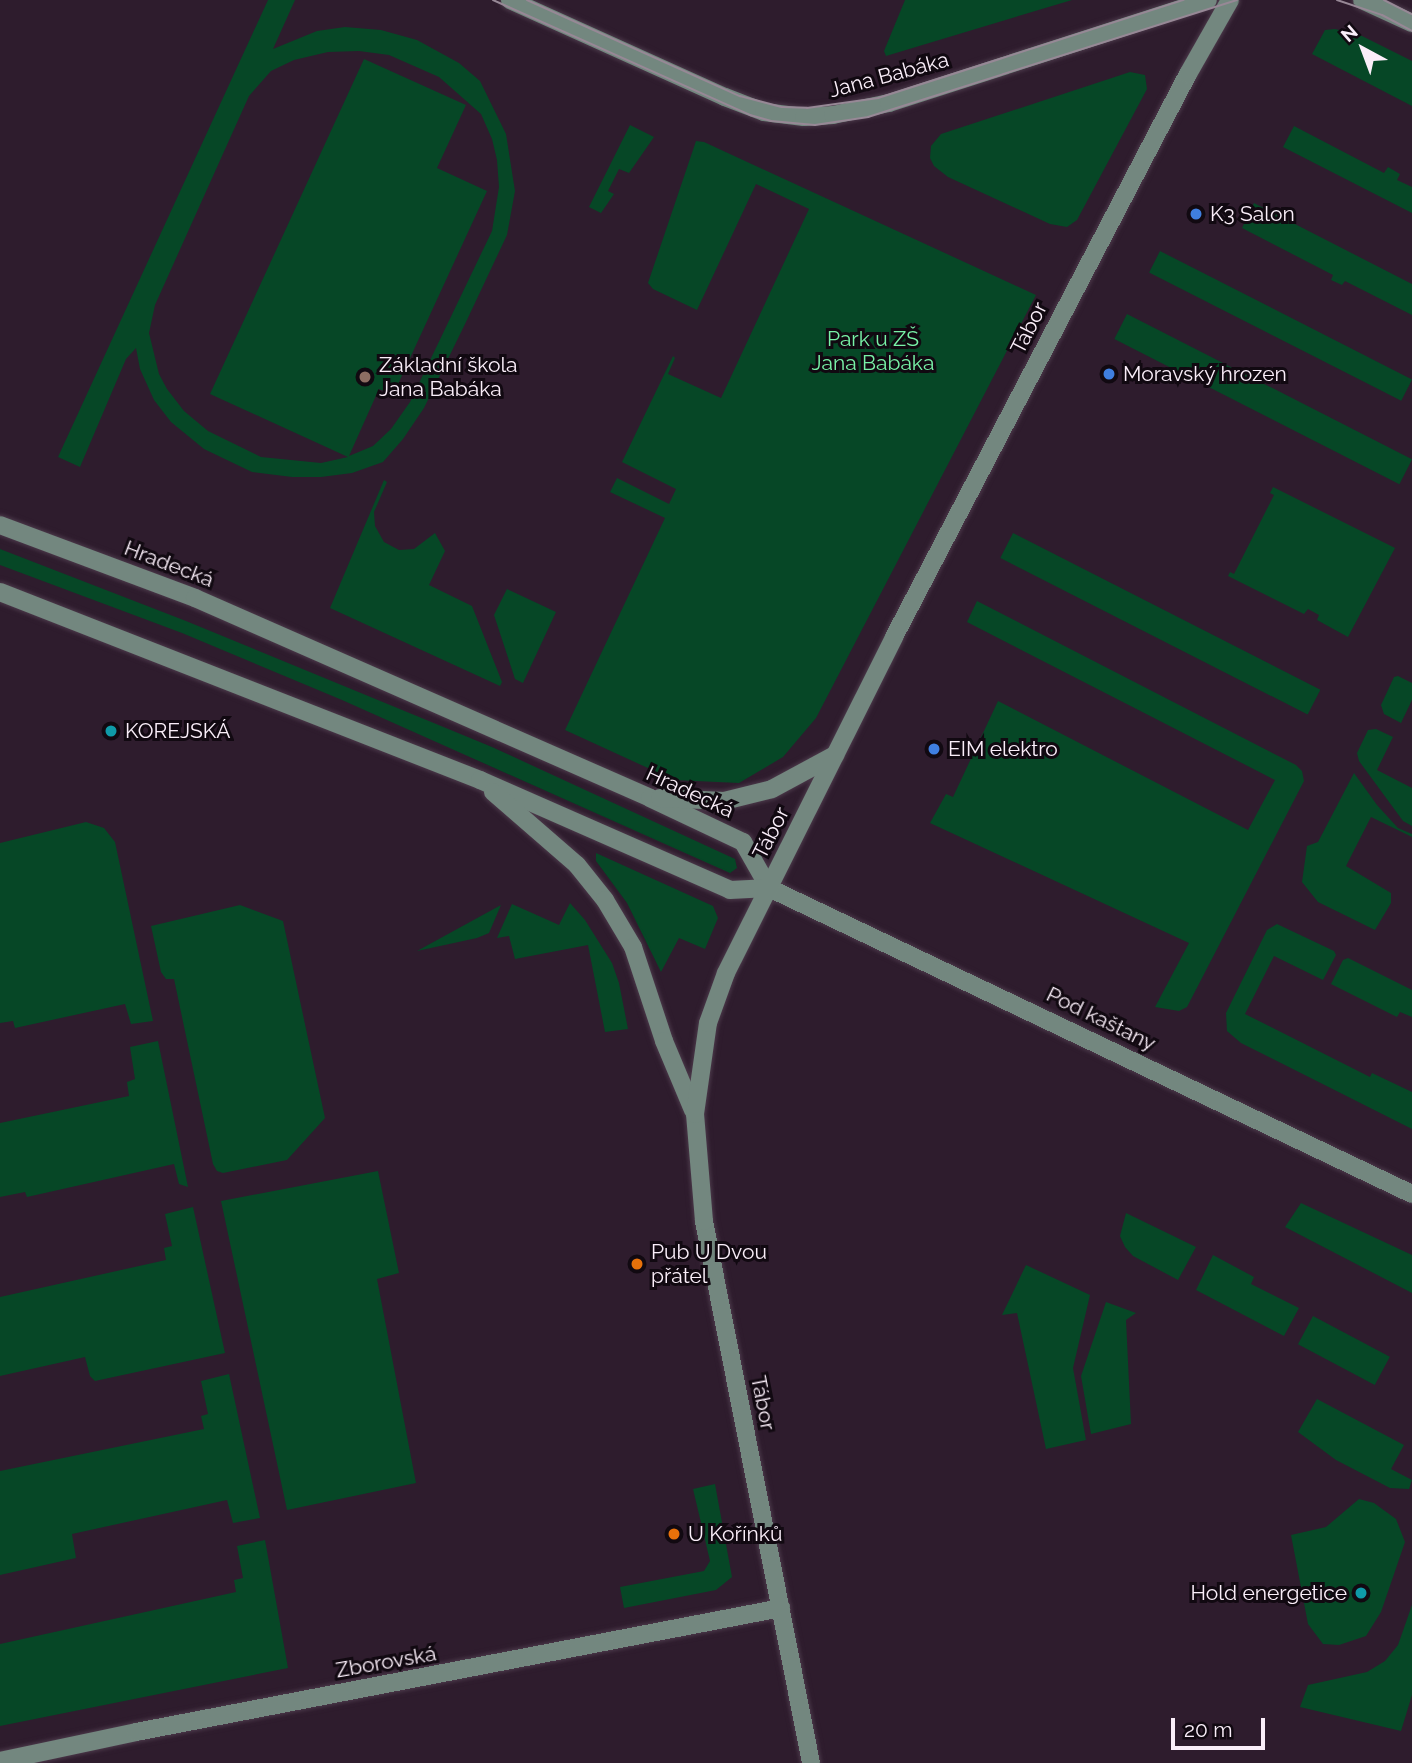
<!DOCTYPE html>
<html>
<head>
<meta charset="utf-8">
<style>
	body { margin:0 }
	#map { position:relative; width:1412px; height:1763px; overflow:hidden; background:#2e1c2d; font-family:Raleway,sans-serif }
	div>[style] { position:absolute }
	.green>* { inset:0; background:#064726; transform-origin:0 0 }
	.roads { filter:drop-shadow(0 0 2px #4b394a) drop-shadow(0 0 2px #4b394a) }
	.secondary>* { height:18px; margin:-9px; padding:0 9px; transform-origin:9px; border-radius:9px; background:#73877f }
	.tram>* { height:2px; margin:-1px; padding:0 1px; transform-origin:1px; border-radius:1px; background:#978896 }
	.dots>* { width:19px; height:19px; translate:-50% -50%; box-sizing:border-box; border:4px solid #110911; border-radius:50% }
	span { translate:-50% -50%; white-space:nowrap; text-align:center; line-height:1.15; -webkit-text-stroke:6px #110911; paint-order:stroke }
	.street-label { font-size:21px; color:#faeef9 }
	.poi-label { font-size:21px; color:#faeef9 }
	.left { translate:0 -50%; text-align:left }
	.right { translate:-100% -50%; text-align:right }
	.park-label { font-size:21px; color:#78f2a7 }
	.north { position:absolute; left:1328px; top:14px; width:70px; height:70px; -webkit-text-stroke:5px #110911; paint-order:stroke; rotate:319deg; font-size:19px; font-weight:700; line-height:28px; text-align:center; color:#faeef9 }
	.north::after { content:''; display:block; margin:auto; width:24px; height:32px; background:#faeef9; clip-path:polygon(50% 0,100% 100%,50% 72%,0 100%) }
	.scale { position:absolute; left:1171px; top:1718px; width:94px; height:32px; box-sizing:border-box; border:4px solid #faeef9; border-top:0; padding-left:9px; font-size:21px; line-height:24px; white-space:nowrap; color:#faeef9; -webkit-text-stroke:5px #110911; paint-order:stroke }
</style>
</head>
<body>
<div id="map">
	<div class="green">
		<div style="clip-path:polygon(evenodd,268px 0,295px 0,273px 49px,317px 31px,345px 27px,381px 30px,417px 40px,459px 63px,480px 81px,506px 134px,515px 191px,507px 235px,466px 322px,424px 408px,403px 439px,383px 462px,352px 473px,321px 477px,292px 477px,252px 472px,204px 449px,171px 422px,154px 400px,140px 369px,136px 348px,126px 359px,80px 467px,58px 457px,268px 0,359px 51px,389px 55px,439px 77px,481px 114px,492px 139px,497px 160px,499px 187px,492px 231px,410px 402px,391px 429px,373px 446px,349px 456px,379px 389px,393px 395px,487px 191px,437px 168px,466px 105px,364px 59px,210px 394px,348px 457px,321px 463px,261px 457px,208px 431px,184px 411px,167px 389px,159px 374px,149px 333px,155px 305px,249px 96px,271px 71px,294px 60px,328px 52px,359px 51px)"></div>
		<div style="clip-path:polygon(905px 0,1072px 0,886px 56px,884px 51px)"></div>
		<div style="clip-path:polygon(1335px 29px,1360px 35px,1412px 61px,1412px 106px,1312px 54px,1325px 30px)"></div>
		<div style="clip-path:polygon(1130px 72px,1145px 75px,1147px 89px,1077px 220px,1067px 227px,1050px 224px,948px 177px,934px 166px,930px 158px,931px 146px,941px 134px)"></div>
		<div style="clip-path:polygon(630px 125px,654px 137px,629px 173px,619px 169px,608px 191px,614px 194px,601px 213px,589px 207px)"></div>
		<div style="clip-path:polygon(1294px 126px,1384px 173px,1388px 167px,1400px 174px,1397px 180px,1412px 187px,1412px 213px,1283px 147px)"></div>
		<div style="clip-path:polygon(696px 141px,704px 142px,1036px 295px,816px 718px,783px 757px,739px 783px,674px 780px,565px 730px,665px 518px,610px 492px,617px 478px,669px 504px,676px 489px,622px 462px,673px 356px,675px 358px,668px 374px,721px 398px,809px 209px,756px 184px,697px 310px,653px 289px,648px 283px)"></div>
		<div style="clip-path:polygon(1254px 203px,1412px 284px,1412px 315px,1345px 281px,1342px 285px,1331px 280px,1333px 275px,1242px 228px)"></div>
		<div style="left:1160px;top:251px;width:283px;height:24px;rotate:27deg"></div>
		<div style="left:1127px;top:314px;width:320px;height:28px;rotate:27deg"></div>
		<div style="clip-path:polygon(384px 480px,387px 482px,374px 512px,375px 526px,384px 542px,399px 550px,414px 549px,435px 533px,445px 551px,429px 585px,472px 606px,502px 682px,500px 686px,330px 608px)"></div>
		<div style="clip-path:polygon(1273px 487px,1395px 548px,1348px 637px,1317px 620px,1319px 615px,1308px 609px,1304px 614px,1228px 576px,1230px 572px,1234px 574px,1274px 495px,1270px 493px)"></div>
		<div style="left:1013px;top:533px;width:345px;height:28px;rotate:27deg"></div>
		<div style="clip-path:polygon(0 549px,186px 621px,492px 747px,735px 859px,737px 868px,730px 873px,342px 700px,182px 633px,0 565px)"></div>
		<div style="clip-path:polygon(507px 589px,556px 612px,523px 683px,515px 679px,494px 615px)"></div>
		<div style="clip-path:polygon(977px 601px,1296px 765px,1302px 771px,1304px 781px,1187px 1007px,1179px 1011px,1155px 1007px,1189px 943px,930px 823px,946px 794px,953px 797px,998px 701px,1248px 830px,1275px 780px,967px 622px)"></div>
		<div style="clip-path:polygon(1398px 676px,1412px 683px,1412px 700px,1401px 723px,1384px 714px,1381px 705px,1394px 677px)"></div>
		<div style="clip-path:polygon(1376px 729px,1393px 737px,1377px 770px,1412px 788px,1412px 826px,1403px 821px,1359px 761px,1357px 753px,1368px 730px)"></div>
		<div style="clip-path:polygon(1354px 773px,1377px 805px,1398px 828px,1412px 834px,1412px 837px,1371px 817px,1346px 866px,1391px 893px,1391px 903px,1375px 930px,1318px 902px,1302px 882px,1307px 846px,1318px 842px)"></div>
		<div style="clip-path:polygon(86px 822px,104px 828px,115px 842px,153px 1021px,131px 1024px,125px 1004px,15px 1028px,13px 1021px,0 1023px,0 843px)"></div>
		<div style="clip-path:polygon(596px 853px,713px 906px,718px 918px,705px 949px,679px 938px,661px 972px,627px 903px,596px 861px)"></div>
		<div style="clip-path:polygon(570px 903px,585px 920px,612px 963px,619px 983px,628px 1029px,605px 1032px,588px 945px,515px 959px,509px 936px,497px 938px,512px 904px,559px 925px)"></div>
		<div style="clip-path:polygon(240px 905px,283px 921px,325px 1118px,287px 1160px,223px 1173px,217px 1171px,213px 1164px,174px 979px,166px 979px,161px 972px,151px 926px)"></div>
		<div style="clip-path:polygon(501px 905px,489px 933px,477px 938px,417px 951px)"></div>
		<div style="clip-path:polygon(1277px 924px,1334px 951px,1336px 955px,1323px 980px,1274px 956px,1245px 1014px,1370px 1077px,1372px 1073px,1412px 1092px,1412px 1129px,1241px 1043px,1227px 1031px,1226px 1013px,1267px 930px)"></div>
		<div style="clip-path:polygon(1348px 958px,1412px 990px,1412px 1017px,1400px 1012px,1397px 1017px,1331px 984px,1343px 960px)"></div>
		<div style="clip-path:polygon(158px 1041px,188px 1187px,179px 1184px,174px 1164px,27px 1197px,25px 1192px,0 1197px,0 1123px,129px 1096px,127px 1082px,135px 1079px,130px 1047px)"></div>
		<div style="clip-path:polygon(378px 1171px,399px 1273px,377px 1279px,416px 1483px,287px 1510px,221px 1201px)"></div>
		<div style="clip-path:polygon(1301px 1203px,1412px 1255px,1412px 1293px,1285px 1227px)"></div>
		<div style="clip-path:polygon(193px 1207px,225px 1353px,95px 1381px,90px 1376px,85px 1357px,0 1376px,0 1297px,166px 1260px,164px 1248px,172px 1246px,165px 1214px)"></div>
		<div style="clip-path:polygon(1126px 1213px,1196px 1247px,1178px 1280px,1133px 1256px,1125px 1247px,1120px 1236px)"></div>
		<div style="clip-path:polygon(1213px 1255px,1254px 1277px,1251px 1284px,1299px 1308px,1284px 1336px,1196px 1290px)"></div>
		<div style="clip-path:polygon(1026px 1265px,1090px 1295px,1073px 1368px,1086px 1440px,1046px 1449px,1017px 1313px,1002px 1315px)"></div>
		<div style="clip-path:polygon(1106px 1302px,1136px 1313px,1126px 1320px,1131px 1424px,1091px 1434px,1081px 1376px)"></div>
		<div style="left:1313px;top:1316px;width:87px;height:32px;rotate:28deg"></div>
		<div style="clip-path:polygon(229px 1374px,260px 1518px,233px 1523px,227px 1500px,72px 1534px,76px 1558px,0 1575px,0 1471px,204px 1429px,201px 1416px,208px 1414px,201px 1381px)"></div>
		<div style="clip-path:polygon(1317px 1399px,1404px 1445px,1391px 1469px,1412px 1480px,1409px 1489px,1390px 1488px,1336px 1460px,1298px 1432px)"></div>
		<div style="clip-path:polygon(715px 1484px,732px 1577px,716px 1590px,624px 1608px,620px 1587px,704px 1571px,710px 1561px,693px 1489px)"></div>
		<div style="clip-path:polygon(1359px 1499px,1374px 1503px,1396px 1519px,1405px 1542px,1381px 1612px,1366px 1636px,1339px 1645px,1323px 1644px,1308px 1624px,1291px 1535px,1326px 1527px)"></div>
		<div style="clip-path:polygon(265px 1540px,288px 1668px,0 1726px,0 1644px,236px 1592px,234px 1580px,243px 1578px,237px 1546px)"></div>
		<div style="clip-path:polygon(1412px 1605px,1412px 1695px,1401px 1731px,1300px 1707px,1308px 1685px,1367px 1672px,1385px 1661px,1398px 1645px)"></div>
	</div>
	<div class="roads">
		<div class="secondary">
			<div style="left:510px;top:0;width:236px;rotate:24.3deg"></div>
			<div style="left:725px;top:97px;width:42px;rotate:21deg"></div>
			<div style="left:764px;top:112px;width:40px;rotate:7.1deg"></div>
			<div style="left:804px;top:117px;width:29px;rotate:-4deg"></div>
			<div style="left:833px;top:115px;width:57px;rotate:-12.1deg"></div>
			<div style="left:889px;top:103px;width:335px;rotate:-17.9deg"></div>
			<div style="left:1362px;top:0;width:55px;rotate:24.7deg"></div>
			<div style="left:0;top:525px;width:208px;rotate:20.5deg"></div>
			<div style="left:195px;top:598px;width:497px;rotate:23.7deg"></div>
			<div style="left:650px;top:798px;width:103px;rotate:25.3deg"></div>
			<div style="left:743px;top:842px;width:53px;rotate:60.5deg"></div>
			<div style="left:0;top:592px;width:516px;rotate:21.39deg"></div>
			<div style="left:480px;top:780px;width:273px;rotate:23.7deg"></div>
			<div style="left:730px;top:890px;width:39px;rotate:-3deg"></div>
			<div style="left:769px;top:888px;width:712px;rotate:25.45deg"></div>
			<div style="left:493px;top:792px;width:111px;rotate:41deg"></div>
			<div style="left:577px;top:865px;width:45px;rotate:51.3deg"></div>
			<div style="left:605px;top:900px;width:55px;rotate:59.2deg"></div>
			<div style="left:633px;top:947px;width:99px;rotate:71.7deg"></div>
			<div style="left:664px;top:1041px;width:75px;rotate:67.2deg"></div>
			<div style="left:660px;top:798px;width:64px;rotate:2.7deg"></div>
			<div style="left:724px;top:801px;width:49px;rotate:-14deg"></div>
			<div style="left:772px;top:789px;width:72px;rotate:-28.4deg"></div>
			<div style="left:0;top:1761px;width:139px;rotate:-12deg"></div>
			<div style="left:136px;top:1732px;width:657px;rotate:-10.88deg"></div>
			<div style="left:811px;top:1763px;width:552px;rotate:-101.17deg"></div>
			<div style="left:704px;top:1221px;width:107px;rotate:-94.8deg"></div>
			<div style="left:695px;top:1114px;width:92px;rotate:-81.9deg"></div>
			<div style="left:708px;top:1023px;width:53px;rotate:-70.2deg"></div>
			<div style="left:726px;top:973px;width:376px;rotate:-63.4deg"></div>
			<div style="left:894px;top:637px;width:635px;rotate:-62.43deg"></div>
			<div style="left:1188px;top:74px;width:85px;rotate:-60.4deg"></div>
		</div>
	</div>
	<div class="tram">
		<div style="left:493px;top:0;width:282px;rotate:24.1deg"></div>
		<div style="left:750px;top:115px;width:22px;rotate:16deg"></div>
		<div style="left:771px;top:121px;width:44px;rotate:5.2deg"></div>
		<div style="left:815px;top:125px;width:54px;rotate:-8.6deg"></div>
		<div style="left:868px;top:117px;width:387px;rotate:-17.6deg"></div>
		<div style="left:527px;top:0;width:234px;rotate:24.3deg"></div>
		<div style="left:740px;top:96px;width:43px;rotate:14.7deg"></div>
		<div style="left:782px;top:107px;width:25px;rotate:2deg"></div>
		<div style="left:807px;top:108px;width:72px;rotate:-8deg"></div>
		<div style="left:878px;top:98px;width:321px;rotate:-17.8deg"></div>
		<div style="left:1337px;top:0;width:47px;rotate:18.4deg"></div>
		<div style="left:1382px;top:15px;width:34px;rotate:28deg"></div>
		<div style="left:1384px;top:0;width:31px;rotate:27deg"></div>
	</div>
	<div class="dots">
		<div style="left:1196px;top:214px;background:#3f7fe0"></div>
		<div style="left:1109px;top:374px;background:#3f7fe0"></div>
		<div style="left:365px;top:377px;background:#8d6e63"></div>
		<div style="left:111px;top:731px;background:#0f9aa8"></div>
		<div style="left:934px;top:749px;background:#3f7fe0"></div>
		<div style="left:637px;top:1264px;background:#e8710a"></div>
		<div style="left:674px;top:1534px;background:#e8710a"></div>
		<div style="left:1361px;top:1593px;background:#0f9aa8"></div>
	</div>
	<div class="street-label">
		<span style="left:889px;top:75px;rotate:-15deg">Jana Babáka</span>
		<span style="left:1029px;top:328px;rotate:-63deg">Tábor</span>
		<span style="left:169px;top:564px;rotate:21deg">Hradecká</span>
		<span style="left:690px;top:792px;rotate:25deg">Hradecká</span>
		<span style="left:771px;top:833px;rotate:-63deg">Tábor</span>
		<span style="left:1101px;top:1019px;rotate:26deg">Pod kaštany</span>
		<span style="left:763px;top:1403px;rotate:79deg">Tábor</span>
		<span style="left:386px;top:1662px;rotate:-10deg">Zborovská</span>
	</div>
	<div class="poi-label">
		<span class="left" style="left:1210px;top:214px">K3 Salon</span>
		<span class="left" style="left:379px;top:377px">Základní škola<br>Jana Babáka</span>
		<span class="left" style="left:1123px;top:374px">Moravský hrozen</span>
		<span class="left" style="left:125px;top:731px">KOREJSKÁ</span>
		<span class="left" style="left:948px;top:749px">EIM elektro</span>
		<span class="left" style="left:651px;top:1264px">Pub U Dvou<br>přátel</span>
		<span class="left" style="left:688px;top:1534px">U Kořínků</span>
		<span class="right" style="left:1347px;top:1593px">Hold energetice</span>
	</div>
	<div class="park-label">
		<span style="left:873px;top:351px">Park u ZŠ<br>Jana Babáka</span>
	</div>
	<div class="north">N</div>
	<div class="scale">20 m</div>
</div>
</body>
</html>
